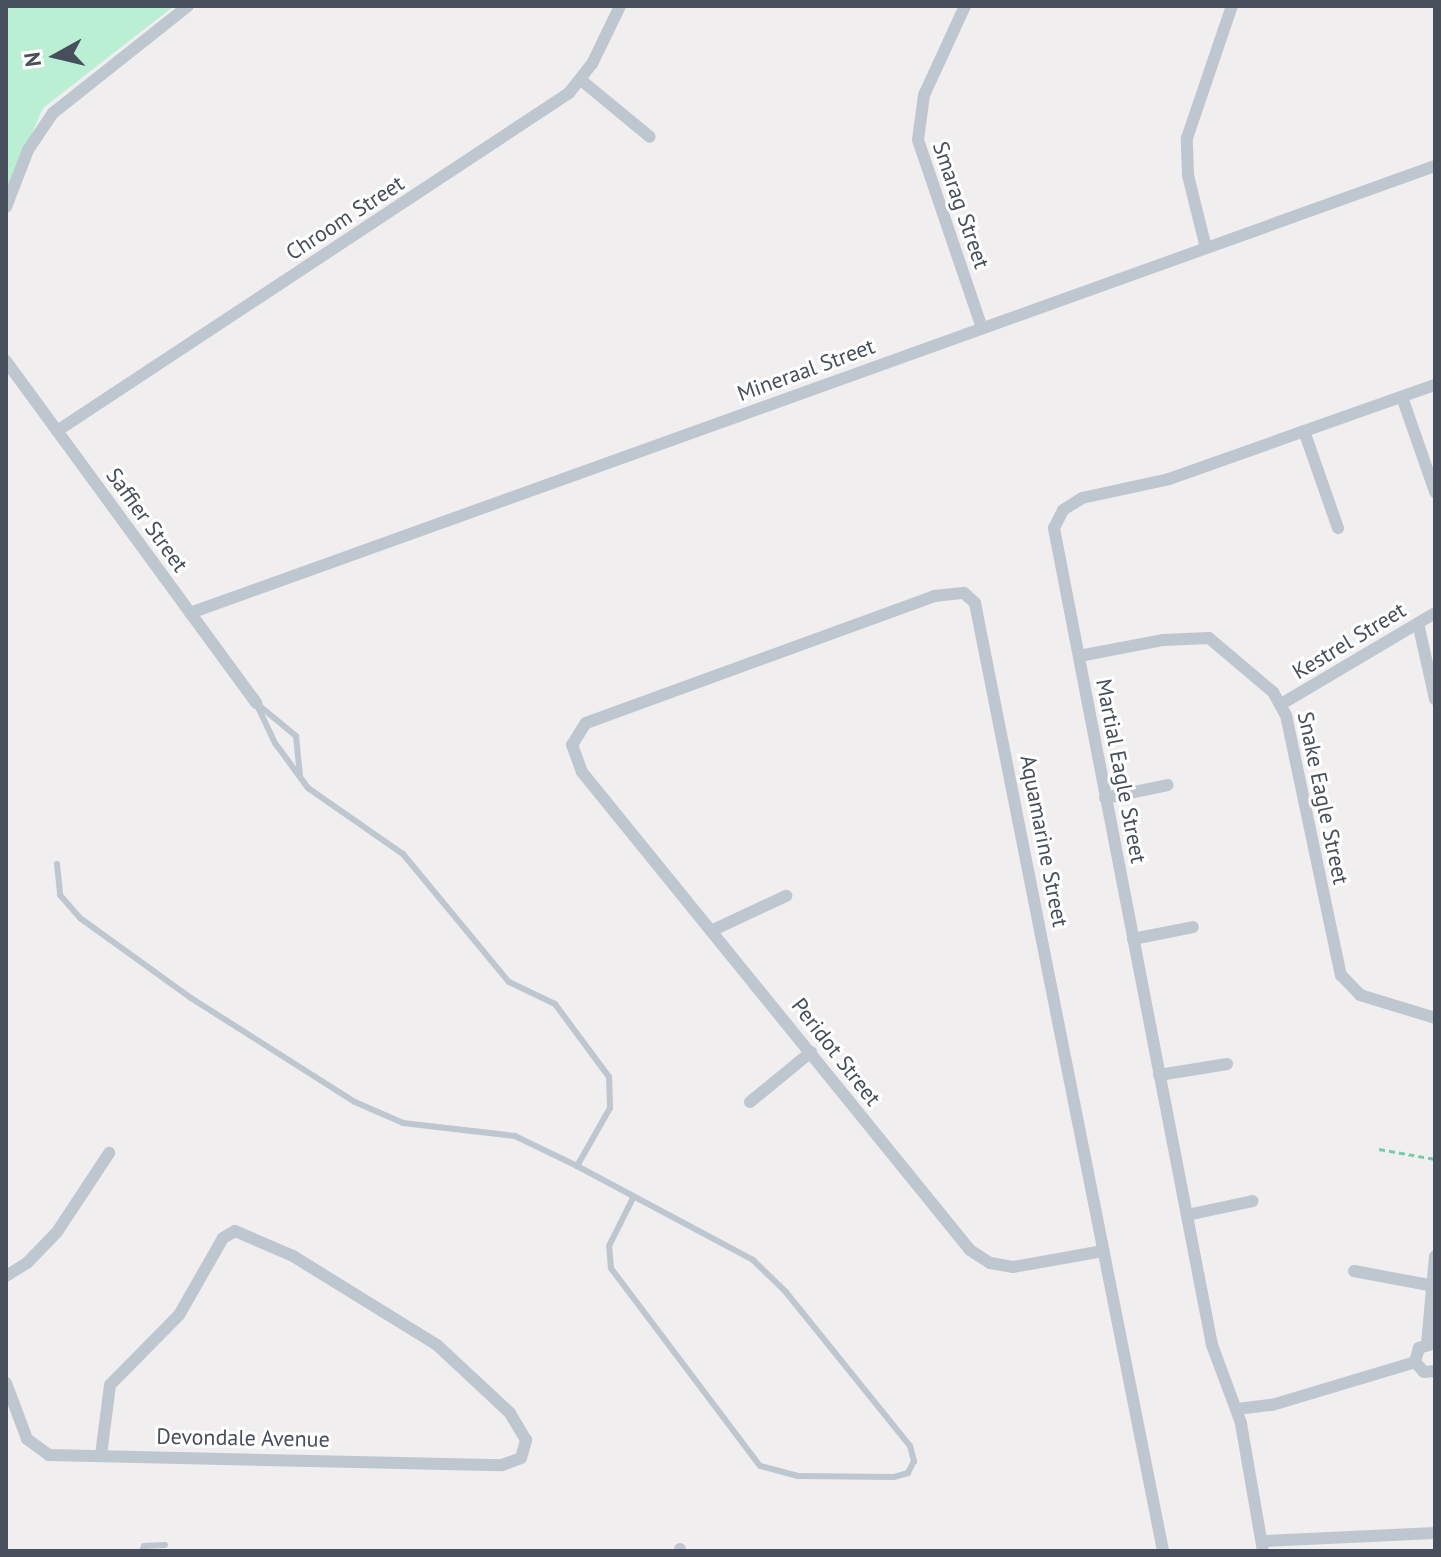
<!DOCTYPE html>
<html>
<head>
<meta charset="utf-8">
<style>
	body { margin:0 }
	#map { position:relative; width:1441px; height:1557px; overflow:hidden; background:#f0eeee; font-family:"PT Sans",sans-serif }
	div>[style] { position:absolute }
	.green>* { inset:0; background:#bbefd3 }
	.path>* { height:3px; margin-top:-1.5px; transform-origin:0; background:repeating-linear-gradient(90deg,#73cda8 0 6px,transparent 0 10px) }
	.lane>* { height:6px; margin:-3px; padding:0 3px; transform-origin:3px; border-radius:3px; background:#bec7d0 }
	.street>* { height:12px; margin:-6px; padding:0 6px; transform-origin:6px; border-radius:6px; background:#bec7d0 }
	span { translate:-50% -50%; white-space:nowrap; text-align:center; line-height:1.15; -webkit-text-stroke:6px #fff; paint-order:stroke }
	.street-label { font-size:22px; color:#464f5b }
	.frame { position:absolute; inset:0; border:8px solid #464f5b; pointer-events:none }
	.north { position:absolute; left:16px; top:16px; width:80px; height:80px; -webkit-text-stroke:6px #fff; paint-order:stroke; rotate:262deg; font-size:22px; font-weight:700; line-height:32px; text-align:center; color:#464f5b }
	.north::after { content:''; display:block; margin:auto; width:28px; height:36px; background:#464f5b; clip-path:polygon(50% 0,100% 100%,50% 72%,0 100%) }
</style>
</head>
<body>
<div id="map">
	<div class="green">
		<div style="clip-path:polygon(6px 6px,174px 6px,43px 108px,6px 193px)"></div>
	</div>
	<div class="path">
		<div style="left:1379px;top:1149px;width:57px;rotate:10.1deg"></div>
	</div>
	<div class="lane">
		<div style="left:256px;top:703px;width:44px;rotate:64.6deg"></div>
		<div style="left:275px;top:743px;width:56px;rotate:53.7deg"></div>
		<div style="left:308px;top:788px;width:116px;rotate:34.8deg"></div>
		<div style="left:403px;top:854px;width:166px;rotate:50.4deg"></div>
		<div style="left:509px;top:982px;width:51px;rotate:25.6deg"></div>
		<div style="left:555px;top:1004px;width:91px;rotate:53.5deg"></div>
		<div style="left:609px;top:1077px;width:31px;rotate:88deg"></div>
		<div style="left:610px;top:1108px;width:67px;rotate:119.6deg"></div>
		<div style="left:256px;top:703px;width:52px;rotate:39.5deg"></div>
		<div style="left:296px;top:736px;width:40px;rotate:84.3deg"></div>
		<div style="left:57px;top:864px;width:31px;rotate:84deg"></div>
		<div style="left:60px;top:895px;width:30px;rotate:49deg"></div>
		<div style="left:80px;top:918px;width:137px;rotate:35.8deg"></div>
		<div style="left:191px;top:998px;width:194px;rotate:32.4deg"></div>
		<div style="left:355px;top:1102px;width:52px;rotate:23.6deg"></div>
		<div style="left:403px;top:1123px;width:113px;rotate:6.6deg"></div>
		<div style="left:515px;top:1136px;width:69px;rotate:25.8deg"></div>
		<div style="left:577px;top:1166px;width:200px;rotate:28.1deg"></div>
		<div style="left:753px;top:1260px;width:45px;rotate:44.1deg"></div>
		<div style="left:785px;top:1291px;width:199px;rotate:51.1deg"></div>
		<div style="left:910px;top:1446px;width:16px;rotate:75deg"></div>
		<div style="left:914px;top:1461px;width:13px;rotate:117deg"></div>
		<div style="left:908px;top:1473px;width:15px;rotate:164deg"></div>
		<div style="left:894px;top:1477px;width:96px;rotate:-179.4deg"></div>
		<div style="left:798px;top:1476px;width:39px;rotate:-165deg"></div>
		<div style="left:760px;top:1466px;width:248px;rotate:-127deg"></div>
		<div style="left:611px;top:1268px;width:22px;rotate:-95deg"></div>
		<div style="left:609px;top:1246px;width:54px;rotate:-63.4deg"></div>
		<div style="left:142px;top:1551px;width:5px;rotate:-68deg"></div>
		<div style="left:144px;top:1546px;width:21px;rotate:-3deg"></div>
	</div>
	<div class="street">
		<div style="left:965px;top:6px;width:98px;rotate:114.7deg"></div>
		<div style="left:924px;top:95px;width:45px;rotate:97.6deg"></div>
		<div style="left:918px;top:140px;width:199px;rotate:71.2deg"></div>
		<div style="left:581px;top:80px;width:89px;rotate:39.6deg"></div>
		<div style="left:6px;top:207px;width:61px;rotate:-68.9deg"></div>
		<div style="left:28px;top:150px;width:45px;rotate:-56deg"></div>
		<div style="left:53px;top:113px;width:172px;rotate:-38.4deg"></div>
		<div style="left:1206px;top:248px;width:75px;rotate:-103.9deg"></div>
		<div style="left:1188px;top:175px;width:37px;rotate:-92deg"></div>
		<div style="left:1187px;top:138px;width:139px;rotate:-71.2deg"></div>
		<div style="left:6px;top:361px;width:424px;rotate:53.8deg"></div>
		<div style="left:1402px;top:397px;width:101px;rotate:70.8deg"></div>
		<div style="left:57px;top:431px;width:614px;rotate:-33.43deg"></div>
		<div style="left:569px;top:93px;width:37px;rotate:-52deg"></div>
		<div style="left:592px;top:64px;width:64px;rotate:-64.2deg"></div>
		<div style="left:1304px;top:431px;width:103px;rotate:70.7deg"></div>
		<div style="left:190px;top:613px;width:1323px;rotate:-19.75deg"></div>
		<div style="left:1418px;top:623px;width:78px;rotate:77.4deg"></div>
		<div style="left:1079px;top:656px;width:86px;rotate:-10.8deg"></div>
		<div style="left:1163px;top:640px;width:46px;rotate:-2.5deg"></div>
		<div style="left:1209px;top:638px;width:84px;rotate:40.2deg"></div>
		<div style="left:1273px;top:692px;width:26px;rotate:61deg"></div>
		<div style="left:1286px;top:715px;width:266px;rotate:78.1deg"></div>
		<div style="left:1341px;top:975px;width:28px;rotate:46deg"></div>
		<div style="left:1360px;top:995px;width:78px;rotate:17deg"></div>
		<div style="left:1283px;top:703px;width:177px;rotate:-30.6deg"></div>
		<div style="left:1105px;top:798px;width:64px;rotate:-11.7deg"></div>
		<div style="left:713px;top:930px;width:81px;rotate:-25deg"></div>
		<div style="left:1133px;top:939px;width:61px;rotate:-11.3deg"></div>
		<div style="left:1159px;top:1075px;width:69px;rotate:-9.2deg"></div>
		<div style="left:750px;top:1102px;width:79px;rotate:-39.3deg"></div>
		<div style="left:1187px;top:1215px;width:67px;rotate:-12deg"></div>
		<div style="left:1103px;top:1251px;width:91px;rotate:169.9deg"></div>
		<div style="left:1013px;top:1267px;width:23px;rotate:-170deg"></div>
		<div style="left:990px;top:1263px;width:24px;rotate:-147deg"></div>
		<div style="left:970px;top:1250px;width:616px;rotate:-129.07deg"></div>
		<div style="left:582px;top:772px;width:29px;rotate:-110deg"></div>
		<div style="left:572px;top:745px;width:26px;rotate:-58deg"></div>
		<div style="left:586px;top:723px;width:370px;rotate:-20deg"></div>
		<div style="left:934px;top:596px;width:30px;rotate:-6deg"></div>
		<div style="left:964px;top:593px;width:15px;rotate:42deg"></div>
		<div style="left:975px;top:603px;width:966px;rotate:78.78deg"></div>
		<div style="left:1354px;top:1271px;width:76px;rotate:10.6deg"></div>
		<div style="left:6px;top:1276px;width:25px;rotate:-32deg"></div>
		<div style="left:27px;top:1263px;width:43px;rotate:-45.9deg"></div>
		<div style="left:57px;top:1232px;width:95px;rotate:-56.6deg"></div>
		<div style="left:1427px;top:1344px;width:88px;rotate:-84.8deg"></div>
		<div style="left:1432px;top:1344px;width:14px;rotate:163deg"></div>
		<div style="left:1419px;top:1348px;width:15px;rotate:106deg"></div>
		<div style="left:1415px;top:1362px;width:13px;rotate:48deg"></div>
		<div style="left:1424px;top:1372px;width:11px;rotate:-5deg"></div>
		<div style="left:6px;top:1383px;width:60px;rotate:69.4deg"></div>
		<div style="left:27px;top:1439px;width:27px;rotate:36deg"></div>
		<div style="left:49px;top:1455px;width:453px;rotate:1.3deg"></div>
		<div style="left:502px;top:1465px;width:20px;rotate:-20deg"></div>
		<div style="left:521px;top:1458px;width:19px;rotate:-74deg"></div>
		<div style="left:526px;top:1440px;width:31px;rotate:-121deg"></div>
		<div style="left:510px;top:1413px;width:100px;rotate:-137deg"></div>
		<div style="left:437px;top:1345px;width:169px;rotate:-148.3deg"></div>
		<div style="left:293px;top:1256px;width:63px;rotate:-156.7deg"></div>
		<div style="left:235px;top:1231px;width:14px;rotate:150deg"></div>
		<div style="left:223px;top:1238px;width:89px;rotate:119.7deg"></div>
		<div style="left:179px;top:1315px;width:98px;rotate:134.6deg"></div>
		<div style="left:110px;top:1385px;width:71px;rotate:97.3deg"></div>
		<div style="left:1237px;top:1409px;width:35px;rotate:-7deg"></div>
		<div style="left:1272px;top:1405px;width:149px;rotate:-16.7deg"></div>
		<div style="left:1265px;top:1541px;width:170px;rotate:-2.7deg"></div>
		<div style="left:680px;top:1549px;width:2px;rotate:90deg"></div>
		<div style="left:1263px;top:1551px;width:130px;rotate:-99.8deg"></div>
		<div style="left:1241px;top:1423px;width:83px;rotate:-110.4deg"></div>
		<div style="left:1212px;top:1345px;width:832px;rotate:-100.95deg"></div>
		<div style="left:1054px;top:528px;width:20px;rotate:-63deg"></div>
		<div style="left:1063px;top:510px;width:22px;rotate:-32deg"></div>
		<div style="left:1082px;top:498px;width:89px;rotate:-12.3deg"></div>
		<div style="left:1169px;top:479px;width:282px;rotate:-19.5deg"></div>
	</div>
	<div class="street-label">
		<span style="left:961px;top:205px;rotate:71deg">Smarag Street</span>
		<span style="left:345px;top:218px;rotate:-33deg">Chroom Street</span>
		<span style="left:806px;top:370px;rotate:-20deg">Mineraal Street</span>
		<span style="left:147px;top:520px;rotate:54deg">Saffier Street</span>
		<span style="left:1349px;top:641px;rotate:-31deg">Kestrel Street</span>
		<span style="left:1121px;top:771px;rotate:79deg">Martial Eagle Street</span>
		<span style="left:1323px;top:798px;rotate:78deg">Snake Eagle Street</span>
		<span style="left:1044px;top:841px;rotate:79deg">Aquamarine Street</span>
		<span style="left:836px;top:1052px;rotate:52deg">Peridot Street</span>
		<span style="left:243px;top:1438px;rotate:1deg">Devondale Avenue</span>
	</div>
	<div class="frame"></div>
	<div class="north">N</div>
</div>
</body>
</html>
